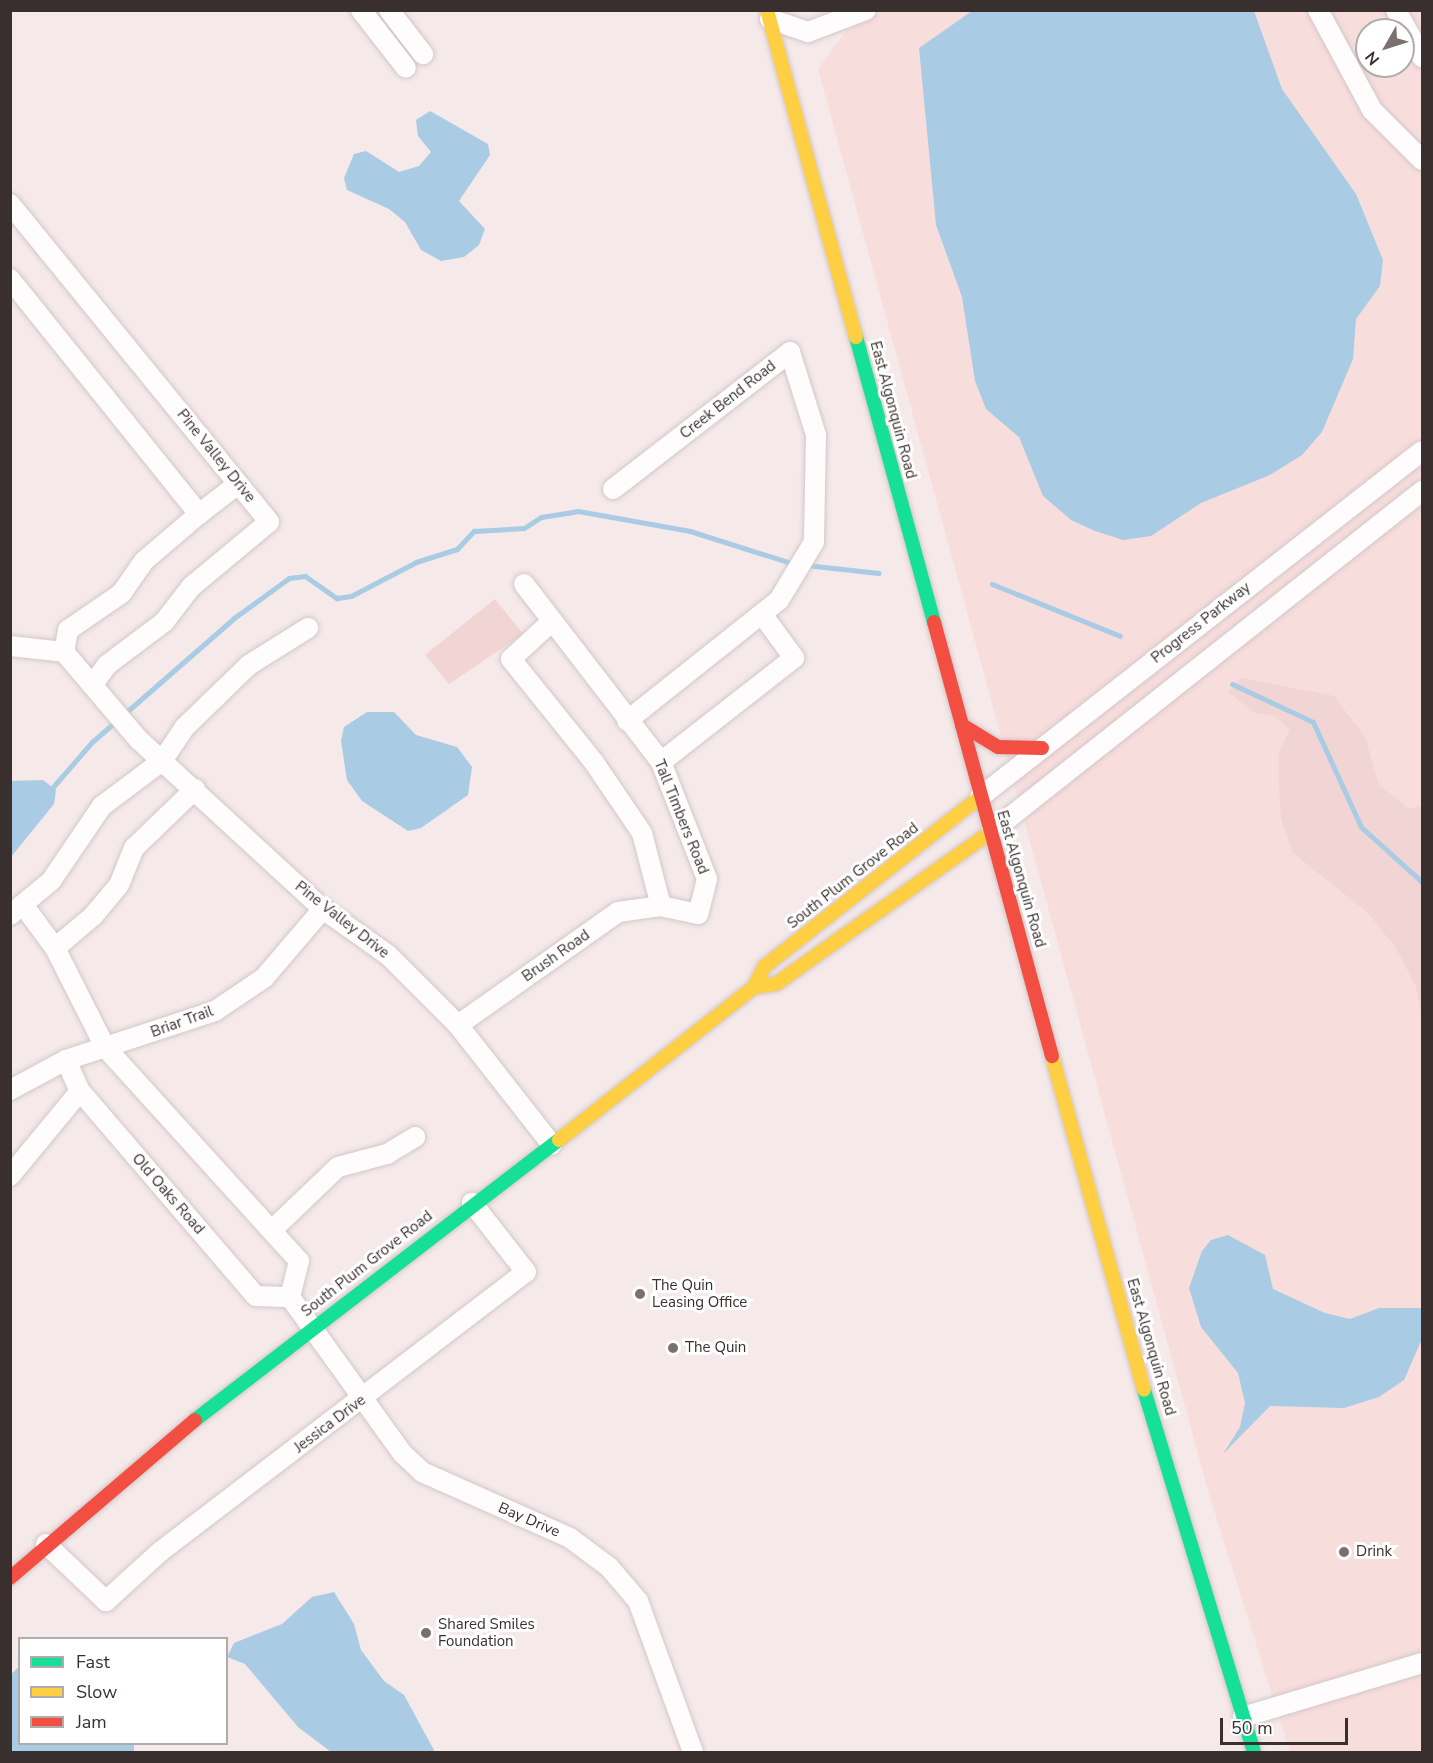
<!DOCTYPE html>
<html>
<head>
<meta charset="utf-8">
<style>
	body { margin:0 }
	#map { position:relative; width:1433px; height:1763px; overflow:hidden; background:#f5e9e9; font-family:"Nunito Sans",sans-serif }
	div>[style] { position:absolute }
	.built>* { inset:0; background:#f8dddd }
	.green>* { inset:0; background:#f1d4d4 }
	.water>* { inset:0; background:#a9cbe4 }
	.stream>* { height:5px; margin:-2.5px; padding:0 2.5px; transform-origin:2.5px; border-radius:2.5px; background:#a9cbe4 }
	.roads { filter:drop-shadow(0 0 2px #d3c7c8) drop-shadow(0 0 2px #d3c7c8) }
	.street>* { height:20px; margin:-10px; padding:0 10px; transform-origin:10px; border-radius:10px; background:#fefcfc }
	.fast>* { height:14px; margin:-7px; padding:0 7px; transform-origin:7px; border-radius:7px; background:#16e098 }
	.slow>* { height:14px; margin:-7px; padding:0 7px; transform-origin:7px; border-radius:7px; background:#ffcf43 }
	.jam>* { height:14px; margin:-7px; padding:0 7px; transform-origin:7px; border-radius:7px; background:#f24e42 }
	.dots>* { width:16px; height:16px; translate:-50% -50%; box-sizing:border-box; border:3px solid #fff; border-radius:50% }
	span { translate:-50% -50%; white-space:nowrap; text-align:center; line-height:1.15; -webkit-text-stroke:6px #fff; paint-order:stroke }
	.street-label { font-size:15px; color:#3a2f2f }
	.poi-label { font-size:15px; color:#3a2f2f }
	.left { translate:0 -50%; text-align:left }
	.frame { position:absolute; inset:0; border:12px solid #3a2f2f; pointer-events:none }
	.legend { position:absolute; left:18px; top:1637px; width:210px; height:108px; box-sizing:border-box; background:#fff; border:2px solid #b0acac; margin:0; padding:8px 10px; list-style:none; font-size:18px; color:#3a2f2f }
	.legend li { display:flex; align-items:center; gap:12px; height:30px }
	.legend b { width:30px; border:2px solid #b0acac }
	.north { position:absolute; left:1355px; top:18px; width:60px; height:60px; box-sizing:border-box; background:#fff; border:2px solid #b0acac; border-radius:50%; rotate:231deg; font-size:16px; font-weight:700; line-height:24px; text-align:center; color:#3a2f2f }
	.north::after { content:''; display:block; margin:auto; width:21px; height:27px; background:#7b7070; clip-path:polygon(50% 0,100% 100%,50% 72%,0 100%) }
	.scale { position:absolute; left:1220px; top:1718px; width:128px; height:27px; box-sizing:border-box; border:3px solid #3a2f2f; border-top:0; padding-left:8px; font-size:18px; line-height:21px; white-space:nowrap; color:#3a2f2f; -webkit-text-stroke:4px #fff; paint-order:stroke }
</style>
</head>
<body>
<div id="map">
	<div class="built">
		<div style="clip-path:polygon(evenodd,883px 11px,1422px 11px,1422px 1752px,1290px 1752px,1209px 1494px,818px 69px,846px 31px,883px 11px,1367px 30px,1403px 30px,1403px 66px,1367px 66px,1367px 30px)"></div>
	</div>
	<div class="green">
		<div style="clip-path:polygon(495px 599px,523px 634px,449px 684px,425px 655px)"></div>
		<div style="clip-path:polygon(1241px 678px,1334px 696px,1365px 737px,1379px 785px,1409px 809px,1422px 806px,1422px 1016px,1416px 987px,1396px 948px,1367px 912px,1293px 853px,1281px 819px,1279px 786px,1279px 751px,1290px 730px,1275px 716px,1253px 712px,1228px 692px)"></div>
	</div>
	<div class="water">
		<div style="clip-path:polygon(972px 11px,1254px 11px,1282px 89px,1356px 194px,1383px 260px,1380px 286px,1356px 319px,1353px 359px,1322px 432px,1302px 455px,1270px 475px,1201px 503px,1151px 536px,1123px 540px,1095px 531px,1071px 520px,1043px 496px,1019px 437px,986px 409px,975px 381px,962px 297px,936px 225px,919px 48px)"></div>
		<div style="clip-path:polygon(430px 111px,488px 144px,490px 155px,459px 201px,485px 229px,479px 245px,464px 257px,441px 261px,421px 250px,405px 222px,389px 209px,347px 190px,344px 178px,354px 154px,366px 151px,399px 172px,419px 166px,431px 152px,418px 136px,416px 120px)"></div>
		<div style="clip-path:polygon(367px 712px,394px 712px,416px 735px,457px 747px,472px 767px,468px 795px,421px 828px,408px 831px,362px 801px,347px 780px,341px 741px,344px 727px)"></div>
		<div style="clip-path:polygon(43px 780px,56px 790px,54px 804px,11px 857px,11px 781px)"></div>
		<div style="clip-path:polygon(1228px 1235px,1265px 1255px,1273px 1289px,1325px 1313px,1350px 1319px,1379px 1308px,1422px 1308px,1422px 1339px,1404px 1380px,1379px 1397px,1344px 1408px,1270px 1406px,1223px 1454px,1240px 1427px,1245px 1403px,1238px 1373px,1201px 1327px,1189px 1288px,1202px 1251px,1211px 1240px)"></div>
		<div style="clip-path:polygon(334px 1592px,354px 1624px,361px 1650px,384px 1681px,404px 1695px,435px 1752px,331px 1752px,298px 1727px,245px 1664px,227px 1657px,234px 1643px,282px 1624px,312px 1597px)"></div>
		<div style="clip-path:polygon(19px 1667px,20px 1744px,134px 1744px,134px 1752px,11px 1752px,11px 1674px)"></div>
	</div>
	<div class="stream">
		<div style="left:806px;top:565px;width:73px;rotate:6.3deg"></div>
		<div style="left:992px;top:584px;width:138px;rotate:22.1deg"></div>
		<div style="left:1232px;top:684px;width:89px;rotate:25.1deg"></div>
		<div style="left:1313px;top:722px;width:115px;rotate:65.4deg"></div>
		<div style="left:1361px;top:827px;width:82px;rotate:42deg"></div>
		<div style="left:52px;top:788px;width:61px;rotate:-49deg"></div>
		<div style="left:92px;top:742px;width:189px;rotate:-41.1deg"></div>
		<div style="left:234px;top:618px;width:68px;rotate:-36deg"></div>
		<div style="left:289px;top:578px;width:16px;rotate:-7deg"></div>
		<div style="left:305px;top:576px;width:39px;rotate:35deg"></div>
		<div style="left:337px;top:598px;width:14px;rotate:-8deg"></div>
		<div style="left:351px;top:596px;width:73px;rotate:-27.6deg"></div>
		<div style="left:416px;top:562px;width:43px;rotate:-17.6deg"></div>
		<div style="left:457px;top:549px;width:25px;rotate:-47deg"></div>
		<div style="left:474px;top:531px;width:50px;rotate:-3.4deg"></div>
		<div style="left:524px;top:528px;width:20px;rotate:-33deg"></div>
		<div style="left:541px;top:517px;width:37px;rotate:-9deg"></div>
		<div style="left:578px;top:511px;width:114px;rotate:10.1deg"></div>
		<div style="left:690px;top:531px;width:109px;rotate:17.6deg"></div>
	</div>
	<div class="roads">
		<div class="street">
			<div style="left:361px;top:10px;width:73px;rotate:52.2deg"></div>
			<div style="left:389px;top:10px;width:56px;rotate:52.3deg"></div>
			<div style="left:1318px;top:10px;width:114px;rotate:61.6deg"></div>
			<div style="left:1372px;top:110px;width:71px;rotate:45deg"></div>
			<div style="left:1396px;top:10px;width:54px;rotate:61deg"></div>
			<div style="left:770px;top:19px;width:40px;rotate:18.9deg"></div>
			<div style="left:808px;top:32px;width:62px;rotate:-20.8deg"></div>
			<div style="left:10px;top:204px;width:410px;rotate:50.8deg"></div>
			<div style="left:269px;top:522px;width:102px;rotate:140.2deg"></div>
			<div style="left:191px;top:587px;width:44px;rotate:127.6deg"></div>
			<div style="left:164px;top:622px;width:71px;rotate:143deg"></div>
			<div style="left:107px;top:665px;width:22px;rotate:126deg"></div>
			<div style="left:10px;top:279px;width:302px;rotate:51.2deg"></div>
			<div style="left:199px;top:514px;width:72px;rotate:139.5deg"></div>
			<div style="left:144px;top:561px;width:39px;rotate:125deg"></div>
			<div style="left:122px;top:593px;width:65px;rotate:145.6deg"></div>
			<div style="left:68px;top:630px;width:22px;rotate:100deg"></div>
			<div style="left:613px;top:489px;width:224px;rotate:-37.7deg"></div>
			<div style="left:790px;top:352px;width:87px;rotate:72.6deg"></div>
			<div style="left:816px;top:435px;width:107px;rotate:91.1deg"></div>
			<div style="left:814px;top:542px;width:68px;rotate:121.1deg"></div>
			<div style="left:779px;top:600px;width:194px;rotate:141.5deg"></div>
			<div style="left:199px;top:514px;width:49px;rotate:-37.6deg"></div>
			<div style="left:524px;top:584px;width:225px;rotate:52.4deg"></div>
			<div style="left:661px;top:762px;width:126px;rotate:68.5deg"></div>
			<div style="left:707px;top:879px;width:36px;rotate:104deg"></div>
			<div style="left:698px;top:914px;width:38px;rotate:-168deg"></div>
			<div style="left:661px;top:906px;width:75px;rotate:-104.6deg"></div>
			<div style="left:642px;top:833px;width:87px;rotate:-124.2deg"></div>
			<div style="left:593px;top:761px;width:131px;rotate:-128.8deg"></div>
			<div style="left:511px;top:659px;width:54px;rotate:-42.8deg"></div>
			<div style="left:10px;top:646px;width:54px;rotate:6.3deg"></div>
			<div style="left:64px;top:652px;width:116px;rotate:49.6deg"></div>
			<div style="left:139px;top:740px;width:250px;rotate:42.6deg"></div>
			<div style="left:323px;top:909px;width:80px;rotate:35.3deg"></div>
			<div style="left:388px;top:955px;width:99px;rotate:45deg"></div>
			<div style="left:458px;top:1025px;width:152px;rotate:51.9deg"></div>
			<div style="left:661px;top:762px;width:169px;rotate:-38deg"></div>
			<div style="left:794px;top:658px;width:54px;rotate:-126deg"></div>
			<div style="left:980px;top:797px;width:561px;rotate:-38.05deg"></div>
			<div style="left:991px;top:832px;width:550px;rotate:-38.35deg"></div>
			<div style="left:24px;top:906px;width:52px;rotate:53.6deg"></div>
			<div style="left:55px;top:948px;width:111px;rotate:63.2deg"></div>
			<div style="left:105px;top:1047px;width:289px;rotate:47.8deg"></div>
			<div style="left:299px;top:1261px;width:37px;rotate:104deg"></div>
			<div style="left:290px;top:1297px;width:193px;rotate:54.3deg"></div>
			<div style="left:403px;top:1454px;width:26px;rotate:43deg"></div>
			<div style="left:422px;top:1472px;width:162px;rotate:24deg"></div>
			<div style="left:570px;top:1538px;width:49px;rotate:36.6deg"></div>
			<div style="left:609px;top:1567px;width:45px;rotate:49.5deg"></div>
			<div style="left:638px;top:1601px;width:161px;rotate:70deg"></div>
			<div style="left:10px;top:915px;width:53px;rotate:-39.7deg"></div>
			<div style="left:51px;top:881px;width:91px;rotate:-55.8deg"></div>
			<div style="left:102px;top:806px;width:75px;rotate:-36.9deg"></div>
			<div style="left:162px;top:761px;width:40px;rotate:-56deg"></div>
			<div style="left:184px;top:728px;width:91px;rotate:-44.1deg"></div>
			<div style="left:249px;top:665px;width:70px;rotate:-32.1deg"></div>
			<div style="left:55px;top:948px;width:50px;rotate:-40.1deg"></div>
			<div style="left:93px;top:916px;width:40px;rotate:-50deg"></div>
			<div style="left:119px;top:885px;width:40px;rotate:-68deg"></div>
			<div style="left:134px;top:848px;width:85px;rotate:-44deg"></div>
			<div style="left:458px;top:1025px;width:196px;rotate:-35.2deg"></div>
			<div style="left:618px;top:912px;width:43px;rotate:-7.9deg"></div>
			<div style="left:66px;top:1060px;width:34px;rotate:66deg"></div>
			<div style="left:80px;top:1091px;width:270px;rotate:49.4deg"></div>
			<div style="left:256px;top:1296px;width:34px;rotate:2deg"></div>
			<div style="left:10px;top:1090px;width:64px;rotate:-28.2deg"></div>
			<div style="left:66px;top:1060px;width:157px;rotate:-18.2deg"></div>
			<div style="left:215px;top:1011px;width:59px;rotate:-34deg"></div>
			<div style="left:264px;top:978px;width:91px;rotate:-49.5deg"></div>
			<div style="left:10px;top:1176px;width:110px;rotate:-50.5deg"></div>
			<div style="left:272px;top:1230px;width:91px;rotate:-43.7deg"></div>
			<div style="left:338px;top:1167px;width:51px;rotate:-14.9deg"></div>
			<div style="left:387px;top:1154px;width:33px;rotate:-31deg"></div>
			<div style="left:46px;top:1544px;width:83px;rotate:43.5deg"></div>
			<div style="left:106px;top:1601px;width:74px;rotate:-42.3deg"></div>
			<div style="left:161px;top:1551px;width:459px;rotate:-37.4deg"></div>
			<div style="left:526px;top:1272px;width:88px;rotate:-128deg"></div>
			<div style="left:1243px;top:1717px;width:187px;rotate:-16.8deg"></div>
		</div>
		<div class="fast">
			<div style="left:856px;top:337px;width:295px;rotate:74.7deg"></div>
			<div style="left:1144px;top:1390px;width:378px;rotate:73.1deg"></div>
			<div style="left:195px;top:1420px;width:459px;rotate:-37.6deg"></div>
		</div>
		<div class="slow">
			<div style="left:767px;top:10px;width:339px;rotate:74.8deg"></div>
			<div style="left:754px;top:987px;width:22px;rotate:-8deg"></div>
			<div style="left:776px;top:984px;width:263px;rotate:-35.3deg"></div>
			<div style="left:1052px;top:1056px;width:346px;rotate:74.6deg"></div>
			<div style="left:559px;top:1140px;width:248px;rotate:-38.1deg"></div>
			<div style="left:754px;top:987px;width:22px;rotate:-63deg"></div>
			<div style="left:764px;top:967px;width:275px;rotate:-38.2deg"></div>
		</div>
		<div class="jam">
			<div style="left:934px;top:622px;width:450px;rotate:74.8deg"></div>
			<div style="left:962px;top:725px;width:42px;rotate:31.4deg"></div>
			<div style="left:998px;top:747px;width:44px;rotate:1.3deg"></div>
			<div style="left:10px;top:1578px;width:243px;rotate:-40.5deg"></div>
		</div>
	</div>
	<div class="dots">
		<div style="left:640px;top:1294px;background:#7b7070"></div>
		<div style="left:673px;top:1348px;background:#7b7070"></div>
		<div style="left:1344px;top:1552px;background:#7b7070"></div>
		<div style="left:426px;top:1633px;background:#7b7070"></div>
	</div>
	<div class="street-label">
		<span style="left:728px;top:400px;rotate:-38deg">Creek Bend Road</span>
		<span style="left:893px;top:410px;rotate:75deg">East Algonquin Road</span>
		<span style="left:216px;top:456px;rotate:51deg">Pine Valley Drive</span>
		<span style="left:1201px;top:623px;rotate:-38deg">Progress Parkway</span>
		<span style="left:681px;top:817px;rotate:68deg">Tall Timbers Road</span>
		<span style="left:853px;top:876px;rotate:-38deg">South Plum Grove Road</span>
		<span style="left:1021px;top:879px;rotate:74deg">East Algonquin Road</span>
		<span style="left:342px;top:920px;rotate:38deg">Pine Valley Drive</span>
		<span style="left:556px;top:956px;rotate:-35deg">Brush Road</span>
		<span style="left:182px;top:1022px;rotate:-20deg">Briar Trail</span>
		<span style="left:168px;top:1194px;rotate:49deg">Old Oaks Road</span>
		<span style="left:367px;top:1264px;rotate:-38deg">South Plum Grove Road</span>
		<span style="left:1151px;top:1347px;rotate:74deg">East Algonquin Road</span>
		<span style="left:330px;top:1424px;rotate:-37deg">Jessica Drive</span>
		<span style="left:529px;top:1520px;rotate:23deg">Bay Drive</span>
	</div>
	<div class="poi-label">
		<span class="left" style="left:652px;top:1294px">The Quin<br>Leasing Office</span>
		<span class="left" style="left:685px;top:1348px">The Quin</span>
		<span class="left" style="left:1356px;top:1552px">Drink</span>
		<span class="left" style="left:438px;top:1633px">Shared Smiles<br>Foundation</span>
	</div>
	<div class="frame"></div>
	<ul class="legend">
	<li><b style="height:8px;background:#16e098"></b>Fast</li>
	<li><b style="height:8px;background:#ffcf43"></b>Slow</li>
	<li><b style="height:8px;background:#f24e42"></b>Jam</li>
	</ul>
	<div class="north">N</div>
	<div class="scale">50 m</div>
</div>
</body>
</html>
